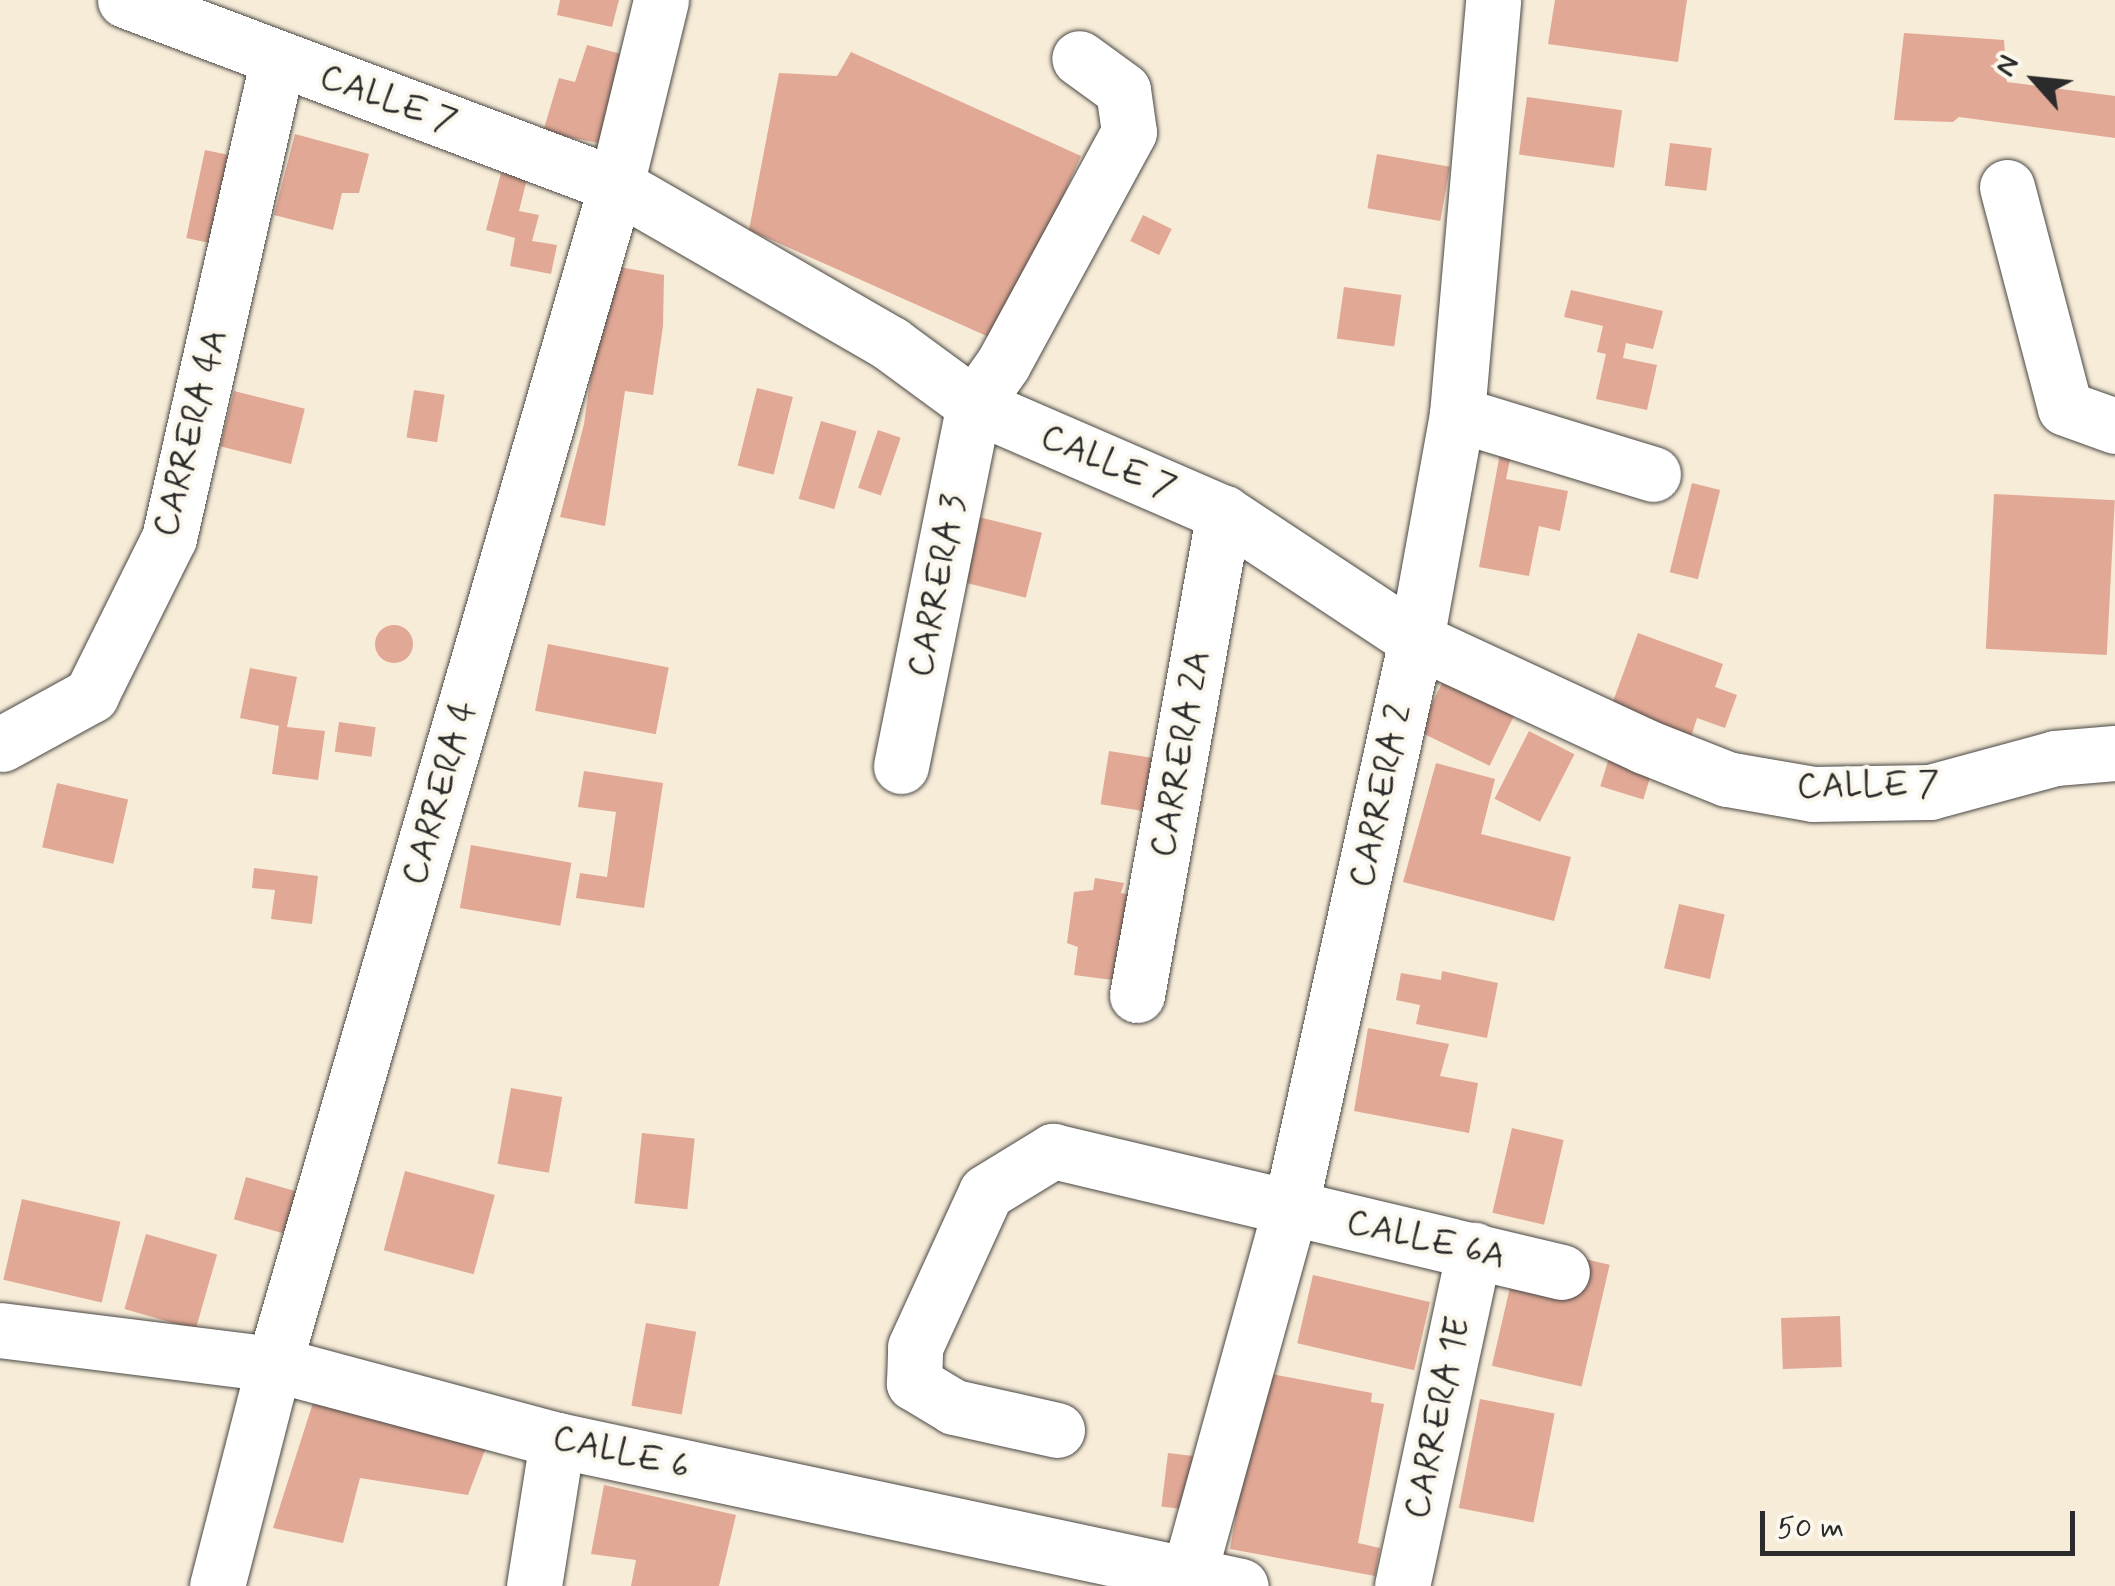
<!DOCTYPE html>
<html>
<head>
<meta charset="utf-8">
<style>
	body { margin:0 }
	#map { position:relative; width:2115px; height:1586px; overflow:hidden; background:#f7ecd8; font-family:Mynerve,sans-serif }
	div>[style] { position:absolute }
	.building>* { inset:0; background:#e0a895; transform-origin:0 0 }
	.round { border-radius:50% }
	.roads { filter:drop-shadow(0 0 2px #4a4845) drop-shadow(0 0 2px #4a4845) }
	.minor>* { height:55px; margin:-27.5px; padding:0 27.5px; transform-origin:27.5px; border-radius:27.5px; background:#fff }
	span { translate:-50% -50%; white-space:nowrap; text-align:center; line-height:1.15; -webkit-text-stroke:8px #fbf7ec; paint-order:stroke }
	.street-label { font-size:35px; color:#2b2b2b }
	.north { position:absolute; left:1985px; top:30px; width:100px; height:100px; -webkit-text-stroke:8px #fbf7ec; paint-order:stroke; rotate:297deg; font-size:28px; font-weight:700; line-height:40px; text-align:center; color:#2b2b2b }
	.north::after { content:''; display:block; margin:auto; width:35px; height:45px; background:#2b2b2b; clip-path:polygon(50% 0,100% 100%,50% 72%,0 100%) }
	.scale { position:absolute; left:1760px; top:1511px; width:315px; height:45px; box-sizing:border-box; border:5px solid #2b2b2b; border-top:0; padding-left:12px; font-size:30px; line-height:35px; white-space:nowrap; color:#2b2b2b; -webkit-text-stroke:8px #fbf7ec; paint-order:stroke }
</style>
</head>
<body>
<div id="map">
	<div class="building">
		<div style="clip-path:polygon(560px 0,619px 0,612px 27px,557px 15px)"></div>
		<div style="clip-path:polygon(1555px 0,1687px 0,1678px 62px,1548px 44px)"></div>
		<div style="clip-path:polygon(1904px 33px,2004px 40px,2007px 82px,2115px 96px,2115px 138px,1959px 117px,1953px 122px,1894px 120px)"></div>
		<div style="clip-path:polygon(587px 45px,629px 56px,603px 144px,543px 132px,559px 78px,575px 82px)"></div>
		<div style="clip-path:polygon(851px 52px,1081px 156px,998px 341px,749px 230px,779px 73px,837px 76px)"></div>
		<div style="left:1527px;top:97px;width:96px;height:58px;rotate:8deg"></div>
		<div style="clip-path:polygon(295px 134px,369px 154px,359px 193px,342px 193px,333px 230px,274px 215px)"></div>
		<div style="left:1670px;top:143px;width:42px;height:43px;rotate:7deg"></div>
		<div style="left:205px;top:150px;width:55px;height:90px;rotate:12deg"></div>
		<div style="left:1377px;top:154px;width:74px;height:55px;rotate:10deg"></div>
		<div style="clip-path:polygon(501px 173px,527px 179px,519px 211px,539px 215px,532px 241px,557px 245px,551px 274px,510px 266px,515px 238px,486px 230px)"></div>
		<div style="left:1143px;top:215px;width:32px;height:29px;rotate:26deg"></div>
		<div style="clip-path:polygon(614px 266px,664px 275px,663px 326px,653px 395px,625px 391px,605px 526px,560px 517px,584px 424px,599px 318px)"></div>
		<div style="left:1344px;top:287px;width:58px;height:52px;rotate:8deg"></div>
		<div style="clip-path:polygon(1571px 290px,1663px 311px,1653px 349px,1626px 343px,1623px 358px,1657px 365px,1647px 410px,1596px 399px,1606px 354px,1597px 352px,1603px 326px,1564px 317px)"></div>
		<div style="left:757px;top:388px;width:37px;height:80px;rotate:14deg"></div>
		<div style="left:414px;top:390px;width:31px;height:48px;rotate:9deg"></div>
		<div style="left:234px;top:391px;width:73px;height:57px;rotate:14deg"></div>
		<div style="left:821px;top:421px;width:37px;height:81px;rotate:16deg"></div>
		<div style="left:878px;top:430px;width:24px;height:61px;rotate:19deg"></div>
		<div style="clip-path:polygon(1501px 448px,1512px 450px,1506px 479px,1568px 491px,1560px 531px,1539px 526px,1529px 576px,1479px 567px)"></div>
		<div style="left:1692px;top:483px;width:29px;height:92px;rotate:14deg"></div>
		<div style="left:1994px;top:494px;width:121px;height:155px;rotate:3deg"></div>
		<div style="left:975px;top:516px;width:69px;height:67px;rotate:14deg"></div>
		<div class="round" style="left:375px;top:625px;width:38px;height:38px"></div>
		<div style="clip-path:polygon(1638px 633px,1723px 664px,1715px 687px,1737px 695px,1725px 728px,1697px 718px,1691px 737px,1611px 707px)"></div>
		<div style="left:548px;top:644px;width:123px;height:68px;rotate:11deg"></div>
		<div style="clip-path:polygon(250px 668px,297px 677px,287px 727px,325px 731px,318px 780px,272px 774px,279px 726px,240px 718px)"></div>
		<div style="left:1444px;top:679px;width:79px;height:58px;rotate:26deg"></div>
		<div style="left:339px;top:722px;width:37px;height:30px;rotate:8deg"></div>
		<div style="left:1529px;top:731px;width:51px;height:76px;rotate:27deg"></div>
		<div style="left:1612px;top:748px;width:45px;height:40px;rotate:17deg"></div>
		<div style="left:1109px;top:751px;width:62px;height:54px;rotate:9deg"></div>
		<div style="clip-path:polygon(1436px 763px,1495px 779px,1481px 834px,1571px 857px,1554px 921px,1403px 882px)"></div>
		<div style="clip-path:polygon(584px 771px,663px 783px,644px 908px,576px 898px,580px 873px,607px 877px,616px 812px,578px 807px)"></div>
		<div style="left:57px;top:783px;width:73px;height:66px;rotate:13deg"></div>
		<div style="left:471px;top:845px;width:102px;height:64px;rotate:10deg"></div>
		<div style="clip-path:polygon(254px 868px,318px 876px,312px 924px,271px 919px,275px 890px,252px 888px)"></div>
		<div style="clip-path:polygon(1095px 878px,1124px 883px,1121px 893px,1141px 897px,1128px 982px,1074px 975px,1078px 947px,1067px 943px,1074px 892px,1093px 890px)"></div>
		<div style="left:1679px;top:904px;width:47px;height:66px;rotate:13deg"></div>
		<div style="clip-path:polygon(1442px 971px,1498px 983px,1487px 1038px,1416px 1024px,1420px 1005px,1396px 1000px,1401px 973px,1441px 980px)"></div>
		<div style="clip-path:polygon(1368px 1028px,1449px 1044px,1440px 1076px,1478px 1083px,1469px 1133px,1354px 1111px)"></div>
		<div style="left:511px;top:1088px;width:52px;height:77px;rotate:10deg"></div>
		<div style="left:1512px;top:1128px;width:53px;height:87px;rotate:13deg"></div>
		<div style="left:642px;top:1133px;width:53px;height:71px;rotate:6deg"></div>
		<div style="left:405px;top:1171px;width:93px;height:82px;rotate:15deg"></div>
		<div style="left:246px;top:1177px;width:61px;height:44px;rotate:16deg"></div>
		<div style="left:22px;top:1199px;width:101px;height:83px;rotate:13deg"></div>
		<div style="left:146px;top:1234px;width:74px;height:78px;rotate:16deg"></div>
		<div style="left:1520px;top:1244px;width:92px;height:125px;rotate:13deg"></div>
		<div style="left:1313px;top:1275px;width:120px;height:70px;rotate:13deg"></div>
		<div style="left:1840px;top:1316px;width:51px;height:59px;rotate:88deg"></div>
		<div style="left:646px;top:1323px;width:51px;height:84px;rotate:10deg"></div>
		<div style="clip-path:polygon(1255px 1371px,1372px 1393px,1371px 1402px,1384px 1404px,1358px 1543px,1380px 1548px,1375px 1576px,1230px 1549px,1236px 1515px,1228px 1514px)"></div>
		<div style="clip-path:polygon(317px 1390px,493px 1429px,468px 1495px,360px 1478px,343px 1543px,273px 1528px)"></div>
		<div style="left:1480px;top:1399px;width:76px;height:111px;rotate:11deg"></div>
		<div style="left:1168px;top:1453px;width:40px;height:54px;rotate:7deg"></div>
		<div style="clip-path:polygon(604px 1485px,736px 1515px,719px 1586px,631px 1586px,636px 1560px,591px 1554px)"></div>
	</div>
	<div class="roads">
		<div class="minor">
			<div style="left:125px;top:0;width:525px;rotate:20.65deg"></div>
			<div style="left:616px;top:185px;width:318px;rotate:30deg"></div>
			<div style="left:891px;top:344px;width:103px;rotate:36.3deg"></div>
			<div style="left:974px;top:405px;width:272px;rotate:23.4deg"></div>
			<div style="left:1224px;top:513px;width:230px;rotate:33.5deg"></div>
			<div style="left:1416px;top:640px;width:251px;rotate:24.9deg"></div>
			<div style="left:1644px;top:746px;width:89px;rotate:21.7deg"></div>
			<div style="left:1727px;top:779px;width:87px;rotate:9.9deg"></div>
			<div style="left:1813px;top:794px;width:117px;rotate:-1deg"></div>
			<div style="left:1930px;top:792px;width:130px;rotate:-15.2deg"></div>
			<div style="left:2055px;top:758px;width:60px;rotate:-4.8deg"></div>
			<div style="left:2007px;top:187px;width:228px;rotate:75.3deg"></div>
			<div style="left:2065px;top:408px;width:53px;rotate:19.8deg"></div>
			<div style="left:1457px;top:414px;width:205px;rotate:17deg"></div>
			<div style="left:2px;top:744px;width:102px;rotate:-28.8deg"></div>
			<div style="left:91px;top:695px;width:175px;rotate:-63.6deg"></div>
			<div style="left:169px;top:538px;width:491px;rotate:-77.2deg"></div>
			<div style="left:901px;top:766px;width:368px;rotate:-78.6deg"></div>
			<div style="left:974px;top:405px;width:50px;rotate:-54.7deg"></div>
			<div style="left:1003px;top:364px;width:264px;rotate:-61.5deg"></div>
			<div style="left:1129px;top:132px;width:42px;rotate:-98.1deg"></div>
			<div style="left:1123px;top:90px;width:54px;rotate:-144deg"></div>
			<div style="left:1137px;top:995px;width:490px;rotate:-79.8deg"></div>
			<div style="left:0;top:1330px;width:276px;rotate:7.1deg"></div>
			<div style="left:274px;top:1364px;width:293px;rotate:15deg"></div>
			<div style="left:557px;top:1440px;width:699px;rotate:12.05deg"></div>
			<div style="left:1057px;top:1430px;width:106px;rotate:-167.4deg"></div>
			<div style="left:954px;top:1407px;width:47px;rotate:-149deg"></div>
			<div style="left:914px;top:1383px;width:36px;rotate:-88deg"></div>
			<div style="left:915px;top:1347px;width:170px;rotate:-65.4deg"></div>
			<div style="left:986px;top:1192px;width:79px;rotate:-31.5deg"></div>
			<div style="left:1053px;top:1151px;width:523px;rotate:13.37deg"></div>
			<div style="left:1188px;top:1577px;width:381px;rotate:-74.5deg"></div>
			<div style="left:1290px;top:1210px;width:584px;rotate:-77.54deg"></div>
			<div style="left:1416px;top:640px;width:230px;rotate:-79.7deg"></div>
			<div style="left:1457px;top:414px;width:416px;rotate:-85deg"></div>
			<div style="left:217px;top:1586px;width:229px;rotate:-75.6deg"></div>
			<div style="left:274px;top:1364px;width:1228px;rotate:-73.82deg"></div>
			<div style="left:616px;top:185px;width:190px;rotate:-76.3deg"></div>
			<div style="left:534px;top:1586px;width:148px;rotate:-81deg"></div>
			<div style="left:1402px;top:1586px;width:344px;rotate:-77.9deg"></div>
		</div>
	</div>
	<div class="street-label">
		<span style="left:388px;top:100px;rotate:20deg">CALLE 7</span>
		<span style="left:191px;top:433px;rotate:-76deg">CARRERA 4A</span>
		<span style="left:1108px;top:463px;rotate:23deg">CALLE 7</span>
		<span style="left:938px;top:586px;rotate:-79deg">CARRERA 3</span>
		<span style="left:1181px;top:754px;rotate:-80deg">CARRERA 2A</span>
		<span style="left:1868px;top:786px;rotate:-1deg">CALLE 7</span>
		<span style="left:440px;top:793px;rotate:-74deg">CARRERA 4</span>
		<span style="left:1381px;top:796px;rotate:-78deg">CARRERA 2</span>
		<span style="left:1426px;top:1240px;rotate:13deg">CALLE 6A</span>
		<span style="left:1438px;top:1418px;rotate:-78deg">CARRERA 1E</span>
		<span style="left:621px;top:1453px;rotate:13deg">CALLE 6</span>
	</div>
	<div class="north">N</div>
	<div class="scale">50 m</div>
</div>
</body>
</html>
